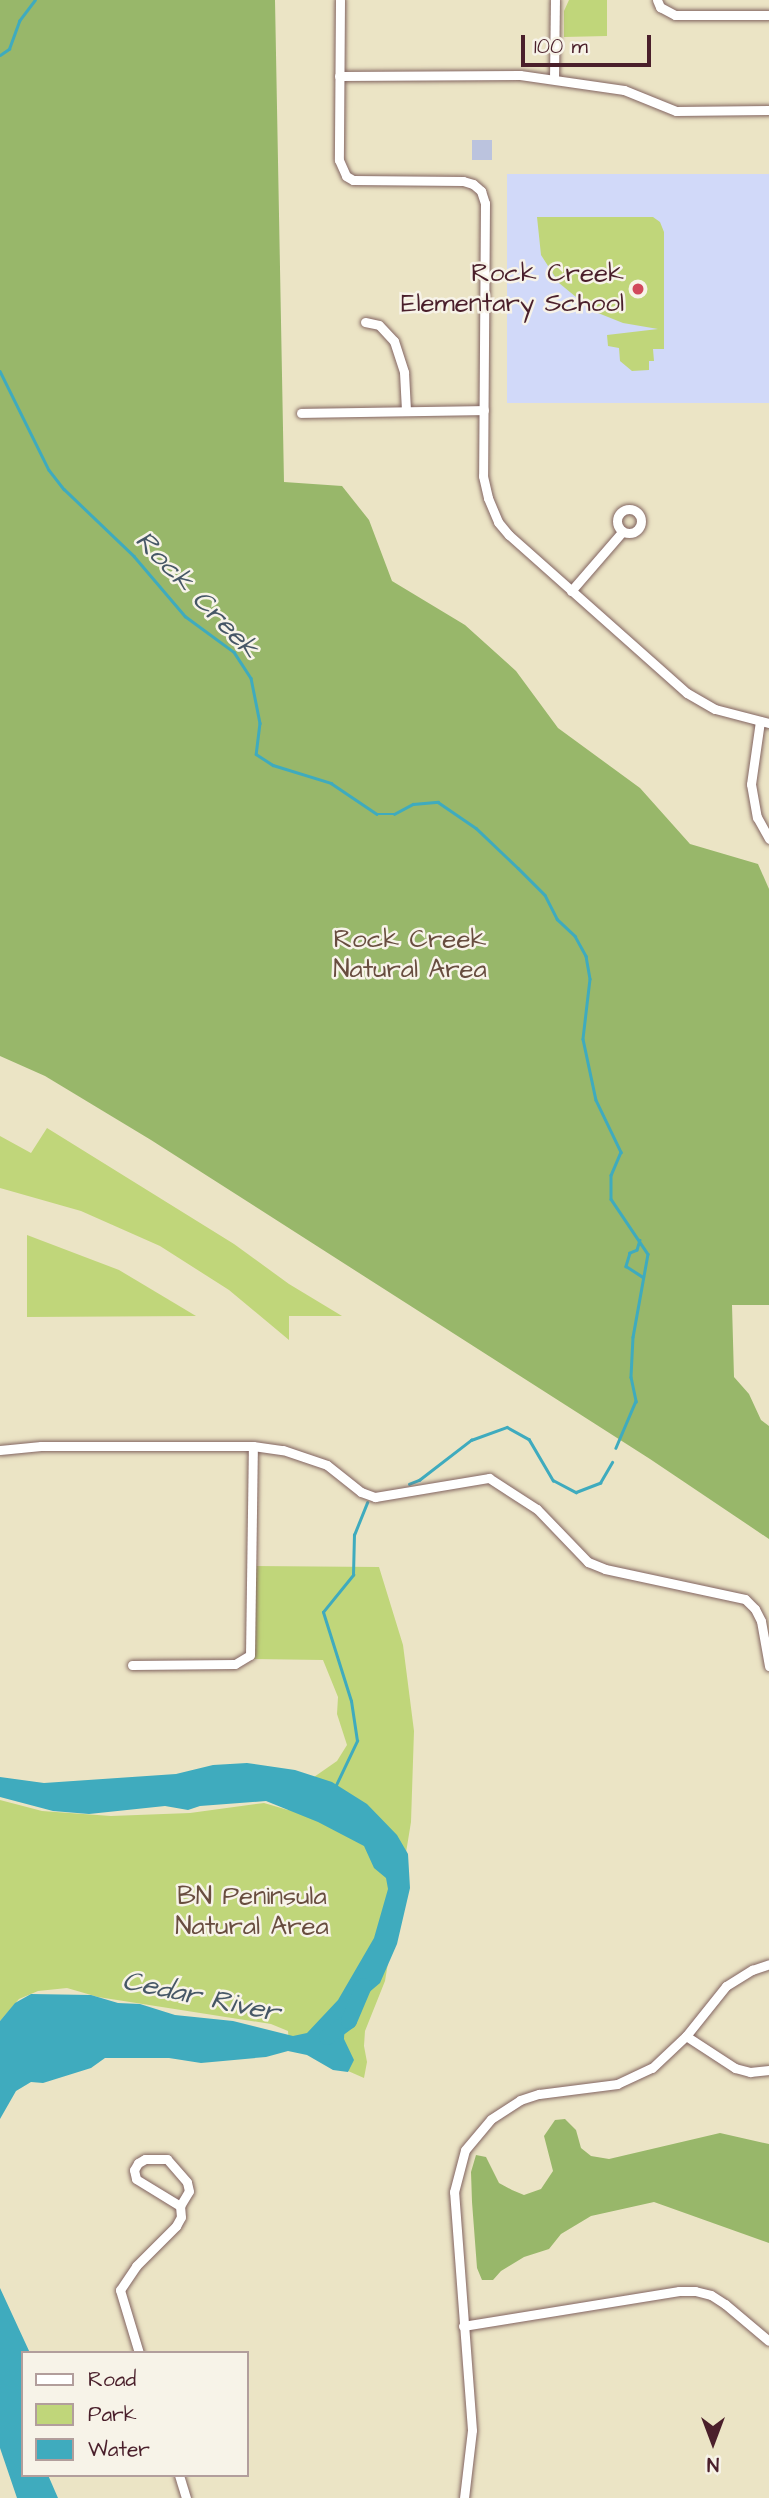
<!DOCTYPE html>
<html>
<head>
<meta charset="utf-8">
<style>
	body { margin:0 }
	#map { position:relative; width:769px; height:2498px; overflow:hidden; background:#ebe4c5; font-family:"Architects Daughter",sans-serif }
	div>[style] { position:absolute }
	.built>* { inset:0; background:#d1d9f9; transform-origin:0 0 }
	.industrial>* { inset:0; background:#bbc3de; transform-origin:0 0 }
	.green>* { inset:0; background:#c0d67a }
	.forest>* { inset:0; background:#98b76a }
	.water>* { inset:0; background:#3fabbe }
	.stream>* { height:2.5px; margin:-1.25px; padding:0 1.25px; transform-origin:1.25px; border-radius:1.25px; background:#3fabbe }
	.river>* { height:16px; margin:-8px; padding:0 8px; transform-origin:8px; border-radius:8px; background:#3fabbe }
	.roads { filter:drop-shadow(0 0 2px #826461) drop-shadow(0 0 2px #826461) }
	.minor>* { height:9px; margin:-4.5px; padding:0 4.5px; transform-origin:4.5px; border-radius:4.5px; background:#fff }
	.minor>.ring { margin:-4.5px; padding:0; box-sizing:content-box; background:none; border:9px solid #fff; border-radius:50% }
	.dots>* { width:19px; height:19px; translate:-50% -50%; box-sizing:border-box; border:4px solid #f7f3e8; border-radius:50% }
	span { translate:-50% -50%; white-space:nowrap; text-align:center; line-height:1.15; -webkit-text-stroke:5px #f7f3e8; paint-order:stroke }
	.poi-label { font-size:26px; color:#4a1f2b }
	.right { translate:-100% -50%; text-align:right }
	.park-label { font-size:26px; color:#684d3f }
	.water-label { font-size:28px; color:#465766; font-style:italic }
	.legend { position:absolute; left:21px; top:2351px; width:228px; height:126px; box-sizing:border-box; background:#f7f3e8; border:2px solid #b29e9c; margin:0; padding:9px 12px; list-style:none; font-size:21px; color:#4a1f2b }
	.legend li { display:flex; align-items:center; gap:14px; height:35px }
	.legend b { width:35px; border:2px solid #b29e9c }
	.north { position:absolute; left:678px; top:2407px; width:70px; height:70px; -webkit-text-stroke:5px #f7f3e8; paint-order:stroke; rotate:180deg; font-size:19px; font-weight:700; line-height:28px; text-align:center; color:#4a1f2b }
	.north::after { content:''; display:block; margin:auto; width:24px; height:32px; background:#4a1f2b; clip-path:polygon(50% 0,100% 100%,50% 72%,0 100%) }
	.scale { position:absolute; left:521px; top:35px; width:130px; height:32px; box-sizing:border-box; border:4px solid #4a1f2b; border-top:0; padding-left:9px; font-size:21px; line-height:24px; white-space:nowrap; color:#4a1f2b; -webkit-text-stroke:5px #f7f3e8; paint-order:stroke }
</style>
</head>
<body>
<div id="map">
	<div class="built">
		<div style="left:507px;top:174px;width:262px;height:229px"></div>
	</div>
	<div class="industrial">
		<div style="left:472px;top:140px;width:20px;height:20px"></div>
	</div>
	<div class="green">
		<div style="clip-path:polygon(569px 0,607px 0,607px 36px,564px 37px,564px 11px)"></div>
		<div style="clip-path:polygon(537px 217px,653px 217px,660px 222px,664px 232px,664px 349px,653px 349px,654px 361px,649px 361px,649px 370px,632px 371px,620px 361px,619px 348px,608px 346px,607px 335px,658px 329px,623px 323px,593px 311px,559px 283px,541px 255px)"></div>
		<div style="clip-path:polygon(47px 1128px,234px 1244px,289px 1284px,342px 1316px,289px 1316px,289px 1340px,229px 1290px,160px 1246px,81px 1211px,0 1188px,0 1136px,31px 1153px)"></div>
		<div style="clip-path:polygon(27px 1235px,119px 1270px,196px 1316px,27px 1317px)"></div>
		<div style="clip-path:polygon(248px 1566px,379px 1567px,403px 1645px,414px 1731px,411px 1822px,385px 1981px,365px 2031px,364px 2046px,367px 2062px,364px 2078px,289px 2045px,288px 2031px,271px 2024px,98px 1997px,67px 1988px,38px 1991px,19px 1999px,0 2021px,0 1800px,42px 1811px,111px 1816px,190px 1813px,264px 1803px,288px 1810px,314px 1777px,337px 1761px,347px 1745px,337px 1714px,338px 1697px,323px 1660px,248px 1659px)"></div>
	</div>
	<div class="forest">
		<div style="clip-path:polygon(0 0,275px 0,284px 482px,342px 486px,369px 520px,392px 581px,465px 625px,516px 671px,558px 728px,640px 788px,690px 844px,758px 864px,769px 889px,769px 1305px,732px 1305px,734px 1377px,749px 1394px,761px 1420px,769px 1426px,769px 1539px,650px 1459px,151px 1140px,45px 1076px,0 1056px)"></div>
		<div style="clip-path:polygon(565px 2119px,576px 2130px,581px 2148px,591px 2156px,609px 2159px,720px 2133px,769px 2144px,769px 2243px,654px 2202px,591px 2216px,561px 2234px,549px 2249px,524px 2257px,501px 2271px,493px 2280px,482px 2280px,477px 2268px,472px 2202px,471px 2172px,476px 2155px,486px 2157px,499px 2183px,512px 2190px,524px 2195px,541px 2189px,553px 2171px,544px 2136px,555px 2120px)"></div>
	</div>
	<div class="water">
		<div style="clip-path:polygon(247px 1763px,295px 1770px,332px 1782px,367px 1804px,397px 1835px,408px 1854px,410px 1888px,397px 1944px,380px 1983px,360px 2000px,345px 2019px,344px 2039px,354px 2060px,348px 2072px,333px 2070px,307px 2055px,288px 2051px,266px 2057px,201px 2063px,169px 2058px,105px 2058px,91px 2068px,43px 2083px,31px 2082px,16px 2091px,0 2119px,0 2021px,15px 2003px,31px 1994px,91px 1995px,118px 2003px,140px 2004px,175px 2015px,233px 2021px,293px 2036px,307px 2033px,338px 2000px,374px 1938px,388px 1889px,386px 1878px,374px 1868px,364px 1846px,318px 1822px,266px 1801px,200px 1806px,188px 1810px,165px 1806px,89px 1814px,53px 1811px,0 1797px,0 1777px,44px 1783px,176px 1774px,213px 1765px)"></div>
		<div style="clip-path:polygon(0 2288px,30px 2353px,23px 2353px,23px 2475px,48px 2475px,58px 2498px,17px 2498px,0 2448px)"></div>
	</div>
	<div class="stream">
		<div style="left:0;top:55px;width:11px;rotate:-34deg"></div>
		<div style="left:9px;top:49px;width:30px;rotate:-70deg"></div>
		<div style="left:19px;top:21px;width:26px;rotate:-53deg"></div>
		<div style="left:0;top:371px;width:110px;rotate:63.7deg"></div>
		<div style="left:49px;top:470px;width:24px;rotate:52deg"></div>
		<div style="left:64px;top:489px;width:97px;rotate:43.7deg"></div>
		<div style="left:134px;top:556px;width:79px;rotate:49.6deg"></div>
		<div style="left:185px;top:616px;width:61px;rotate:36.3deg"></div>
		<div style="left:234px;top:652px;width:31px;rotate:57deg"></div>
		<div style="left:251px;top:678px;width:46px;rotate:78.7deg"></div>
		<div style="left:260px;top:723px;width:31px;rotate:97deg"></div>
		<div style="left:256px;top:754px;width:20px;rotate:33deg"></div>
		<div style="left:273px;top:765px;width:61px;rotate:17.2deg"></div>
		<div style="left:331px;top:783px;width:55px;rotate:34deg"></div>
		<div style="left:377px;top:814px;width:17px"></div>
		<div style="left:394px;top:814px;width:21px;rotate:-28deg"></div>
		<div style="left:413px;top:804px;width:25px;rotate:-5deg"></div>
		<div style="left:438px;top:802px;width:46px;rotate:34.4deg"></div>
		<div style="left:476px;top:828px;width:58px;rotate:43.6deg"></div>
		<div style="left:518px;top:868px;width:38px;rotate:45deg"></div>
		<div style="left:545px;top:895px;width:27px;rotate:63deg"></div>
		<div style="left:557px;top:919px;width:25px;rotate:43deg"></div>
		<div style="left:575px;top:936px;width:23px;rotate:61deg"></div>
		<div style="left:586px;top:956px;width:23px;rotate:80deg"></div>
		<div style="left:590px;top:979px;width:60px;rotate:96.7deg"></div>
		<div style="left:583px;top:1039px;width:62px;rotate:78deg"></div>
		<div style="left:596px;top:1100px;width:58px;rotate:64.3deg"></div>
		<div style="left:621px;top:1152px;width:25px;rotate:113deg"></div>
		<div style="left:611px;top:1175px;width:24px;rotate:90deg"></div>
		<div style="left:611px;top:1199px;width:66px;rotate:56.1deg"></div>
		<div style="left:648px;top:1254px;width:84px;rotate:100.2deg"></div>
		<div style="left:633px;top:1337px;width:40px;rotate:92.9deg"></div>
		<div style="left:631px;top:1377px;width:25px;rotate:78deg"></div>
		<div style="left:636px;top:1401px;width:51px;rotate:113.1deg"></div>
		<div style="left:640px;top:1240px;width:10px;rotate:107deg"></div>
		<div style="left:637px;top:1250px;width:8px;rotate:157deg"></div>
		<div style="left:630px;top:1253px;width:14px;rotate:107deg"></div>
		<div style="left:626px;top:1266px;width:20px;rotate:33deg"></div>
		<div style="left:409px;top:1484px;width:11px;rotate:-22deg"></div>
		<div style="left:419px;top:1480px;width:66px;rotate:-37.6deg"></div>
		<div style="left:471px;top:1440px;width:38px;rotate:-20deg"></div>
		<div style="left:507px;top:1427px;width:25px;rotate:29deg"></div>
		<div style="left:529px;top:1439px;width:48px;rotate:59.7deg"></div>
		<div style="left:553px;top:1480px;width:26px;rotate:28deg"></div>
		<div style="left:576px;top:1492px;width:26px;rotate:-21deg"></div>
		<div style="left:600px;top:1483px;width:24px;rotate:-60deg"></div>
		<div style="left:336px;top:1785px;width:49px;rotate:-64.5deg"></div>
		<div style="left:357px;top:1741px;width:40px;rotate:-98.5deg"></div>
		<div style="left:351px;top:1701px;width:93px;rotate:-107.5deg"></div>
		<div style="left:323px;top:1612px;width:48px;rotate:-51deg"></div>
		<div style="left:353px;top:1575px;width:40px;rotate:-88.6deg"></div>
		<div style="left:354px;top:1535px;width:35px;rotate:-68deg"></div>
	</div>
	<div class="river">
		<div style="left:327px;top:2037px;width:27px;rotate:-36deg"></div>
		<div style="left:349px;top:2021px;width:38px;rotate:-67deg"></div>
	</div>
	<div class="roads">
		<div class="minor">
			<div style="left:340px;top:0;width:160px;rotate:90.4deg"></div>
			<div style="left:339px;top:160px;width:17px;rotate:66deg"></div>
			<div style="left:346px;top:176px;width:8px;rotate:30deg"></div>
			<div style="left:353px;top:180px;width:110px;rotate:0.5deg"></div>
			<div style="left:463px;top:181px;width:10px;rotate:17deg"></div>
			<div style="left:473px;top:184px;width:11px;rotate:41deg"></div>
			<div style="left:481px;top:191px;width:13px;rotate:72deg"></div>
			<div style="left:485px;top:203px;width:273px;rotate:90.4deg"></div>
			<div style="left:483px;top:476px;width:23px;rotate:77deg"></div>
			<div style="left:488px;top:498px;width:26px;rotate:67deg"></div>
			<div style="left:498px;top:522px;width:17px;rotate:50deg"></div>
			<div style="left:509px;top:535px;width:238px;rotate:41.6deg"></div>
			<div style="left:687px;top:693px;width:32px;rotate:30deg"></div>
			<div style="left:715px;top:709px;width:56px;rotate:14.5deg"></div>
			<div style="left:657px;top:0;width:8px;rotate:67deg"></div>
			<div style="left:660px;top:7px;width:17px;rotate:28deg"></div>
			<div style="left:675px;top:15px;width:94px"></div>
			<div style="left:339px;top:76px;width:181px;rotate:-0.3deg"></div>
			<div style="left:520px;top:75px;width:105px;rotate:8.2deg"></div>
			<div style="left:624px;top:90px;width:56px;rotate:22deg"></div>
			<div style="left:676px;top:111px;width:93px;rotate:-0.6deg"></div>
			<div style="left:554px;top:79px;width:79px;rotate:-89.3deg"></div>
			<div style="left:365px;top:322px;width:14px;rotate:12deg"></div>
			<div style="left:379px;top:325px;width:22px;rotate:47deg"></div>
			<div style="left:394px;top:341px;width:33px;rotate:72deg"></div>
			<div style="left:404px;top:372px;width:39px;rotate:87deg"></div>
			<div style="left:301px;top:413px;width:183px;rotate:-0.9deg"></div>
			<div class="ring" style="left:617px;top:509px;width:15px;height:15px"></div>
			<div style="left:571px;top:591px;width:79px;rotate:-49.1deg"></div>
			<div style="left:760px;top:721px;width:64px;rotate:98.1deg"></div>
			<div style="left:751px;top:784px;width:34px;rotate:80deg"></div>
			<div style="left:757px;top:817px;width:25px;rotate:61deg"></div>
			<div style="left:0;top:1450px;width:41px;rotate:-5.6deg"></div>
			<div style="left:41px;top:1446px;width:212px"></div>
			<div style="left:253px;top:1446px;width:30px;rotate:8deg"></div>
			<div style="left:283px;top:1450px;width:46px;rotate:18.8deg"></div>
			<div style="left:327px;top:1465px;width:43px;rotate:38.5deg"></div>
			<div style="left:361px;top:1492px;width:15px;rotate:20deg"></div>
			<div style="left:375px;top:1497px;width:116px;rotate:-9.5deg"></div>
			<div style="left:489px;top:1478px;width:57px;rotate:32.9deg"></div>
			<div style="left:537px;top:1509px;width:74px;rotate:46.1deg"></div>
			<div style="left:588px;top:1562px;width:18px;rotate:22deg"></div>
			<div style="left:605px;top:1569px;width:143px;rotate:12.1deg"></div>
			<div style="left:745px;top:1599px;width:14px;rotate:45deg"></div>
			<div style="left:755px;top:1609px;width:13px;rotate:63deg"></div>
			<div style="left:761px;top:1621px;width:46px;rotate:79.9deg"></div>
			<div style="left:132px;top:1665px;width:103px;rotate:-0.6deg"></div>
			<div style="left:235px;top:1664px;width:17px;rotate:-31deg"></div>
			<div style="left:250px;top:1655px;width:209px;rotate:-89.2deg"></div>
			<div style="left:686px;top:2036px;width:59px;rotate:33.1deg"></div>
			<div style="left:735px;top:2068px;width:16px;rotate:15deg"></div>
			<div style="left:750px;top:2072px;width:19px;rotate:-6deg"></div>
			<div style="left:463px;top:2326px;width:219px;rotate:-9.2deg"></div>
			<div style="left:679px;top:2291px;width:16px"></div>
			<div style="left:695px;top:2291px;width:16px;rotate:14deg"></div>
			<div style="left:711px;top:2295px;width:17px;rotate:33deg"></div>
			<div style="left:725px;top:2304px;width:57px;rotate:40.1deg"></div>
			<div style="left:139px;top:2353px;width:66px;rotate:-106.8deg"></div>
			<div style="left:120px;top:2290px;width:29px;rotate:-56deg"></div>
			<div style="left:136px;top:2266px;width:57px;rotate:-45deg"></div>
			<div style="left:176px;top:2226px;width:10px;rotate:-61deg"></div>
			<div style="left:181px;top:2217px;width:11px;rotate:-95deg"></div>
			<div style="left:180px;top:2206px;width:17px;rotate:-59deg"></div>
			<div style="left:189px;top:2191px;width:9px;rotate:-103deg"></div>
			<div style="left:187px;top:2182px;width:30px;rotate:-131deg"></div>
			<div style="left:167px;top:2159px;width:22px;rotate:180deg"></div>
			<div style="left:145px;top:2159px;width:8px;rotate:150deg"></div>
			<div style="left:138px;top:2163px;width:8px;rotate:120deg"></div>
			<div style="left:134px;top:2170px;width:9px;rotate:77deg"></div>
			<div style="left:136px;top:2179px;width:52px;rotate:31.5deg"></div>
			<div style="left:179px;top:2475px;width:24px;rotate:73deg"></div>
			<div style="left:464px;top:2498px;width:68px;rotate:-83.3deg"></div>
			<div style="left:472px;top:2430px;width:239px;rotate:-94.3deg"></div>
			<div style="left:454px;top:2192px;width:43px;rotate:-75.3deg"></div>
			<div style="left:465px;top:2150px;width:40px;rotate:-50deg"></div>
			<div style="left:491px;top:2119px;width:35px;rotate:-33deg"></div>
			<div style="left:520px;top:2100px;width:20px;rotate:-18deg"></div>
			<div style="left:539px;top:2094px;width:79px;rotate:-7.3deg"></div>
			<div style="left:617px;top:2084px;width:38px;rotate:-25deg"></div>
			<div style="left:652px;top:2068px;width:47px;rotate:-43.3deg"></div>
			<div style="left:686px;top:2036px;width:64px;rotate:-51.3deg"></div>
			<div style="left:726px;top:1986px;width:31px;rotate:-32deg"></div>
			<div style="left:752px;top:1970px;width:18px;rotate:-19deg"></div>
		</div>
	</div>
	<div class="dots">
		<div style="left:638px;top:289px;background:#d1495b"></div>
	</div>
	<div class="poi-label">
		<span class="right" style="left:624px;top:289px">Rock Creek<br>Elementary School</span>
	</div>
	<div class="park-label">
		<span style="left:410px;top:955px">Rock Creek<br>Natural Area</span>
		<span style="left:252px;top:1912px">BN Peninsula<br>Natural Area</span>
	</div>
	<div class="water-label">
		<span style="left:197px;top:595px;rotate:46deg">Rock Creek</span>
		<span style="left:201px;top:1997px;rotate:12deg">Cedar River</span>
	</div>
	<ul class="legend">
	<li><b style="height:9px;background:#fff"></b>Road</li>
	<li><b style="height:19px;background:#c0d67a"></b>Park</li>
	<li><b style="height:19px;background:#3fabbe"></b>Water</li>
	</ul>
	<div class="north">N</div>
	<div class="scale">100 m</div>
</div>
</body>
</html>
